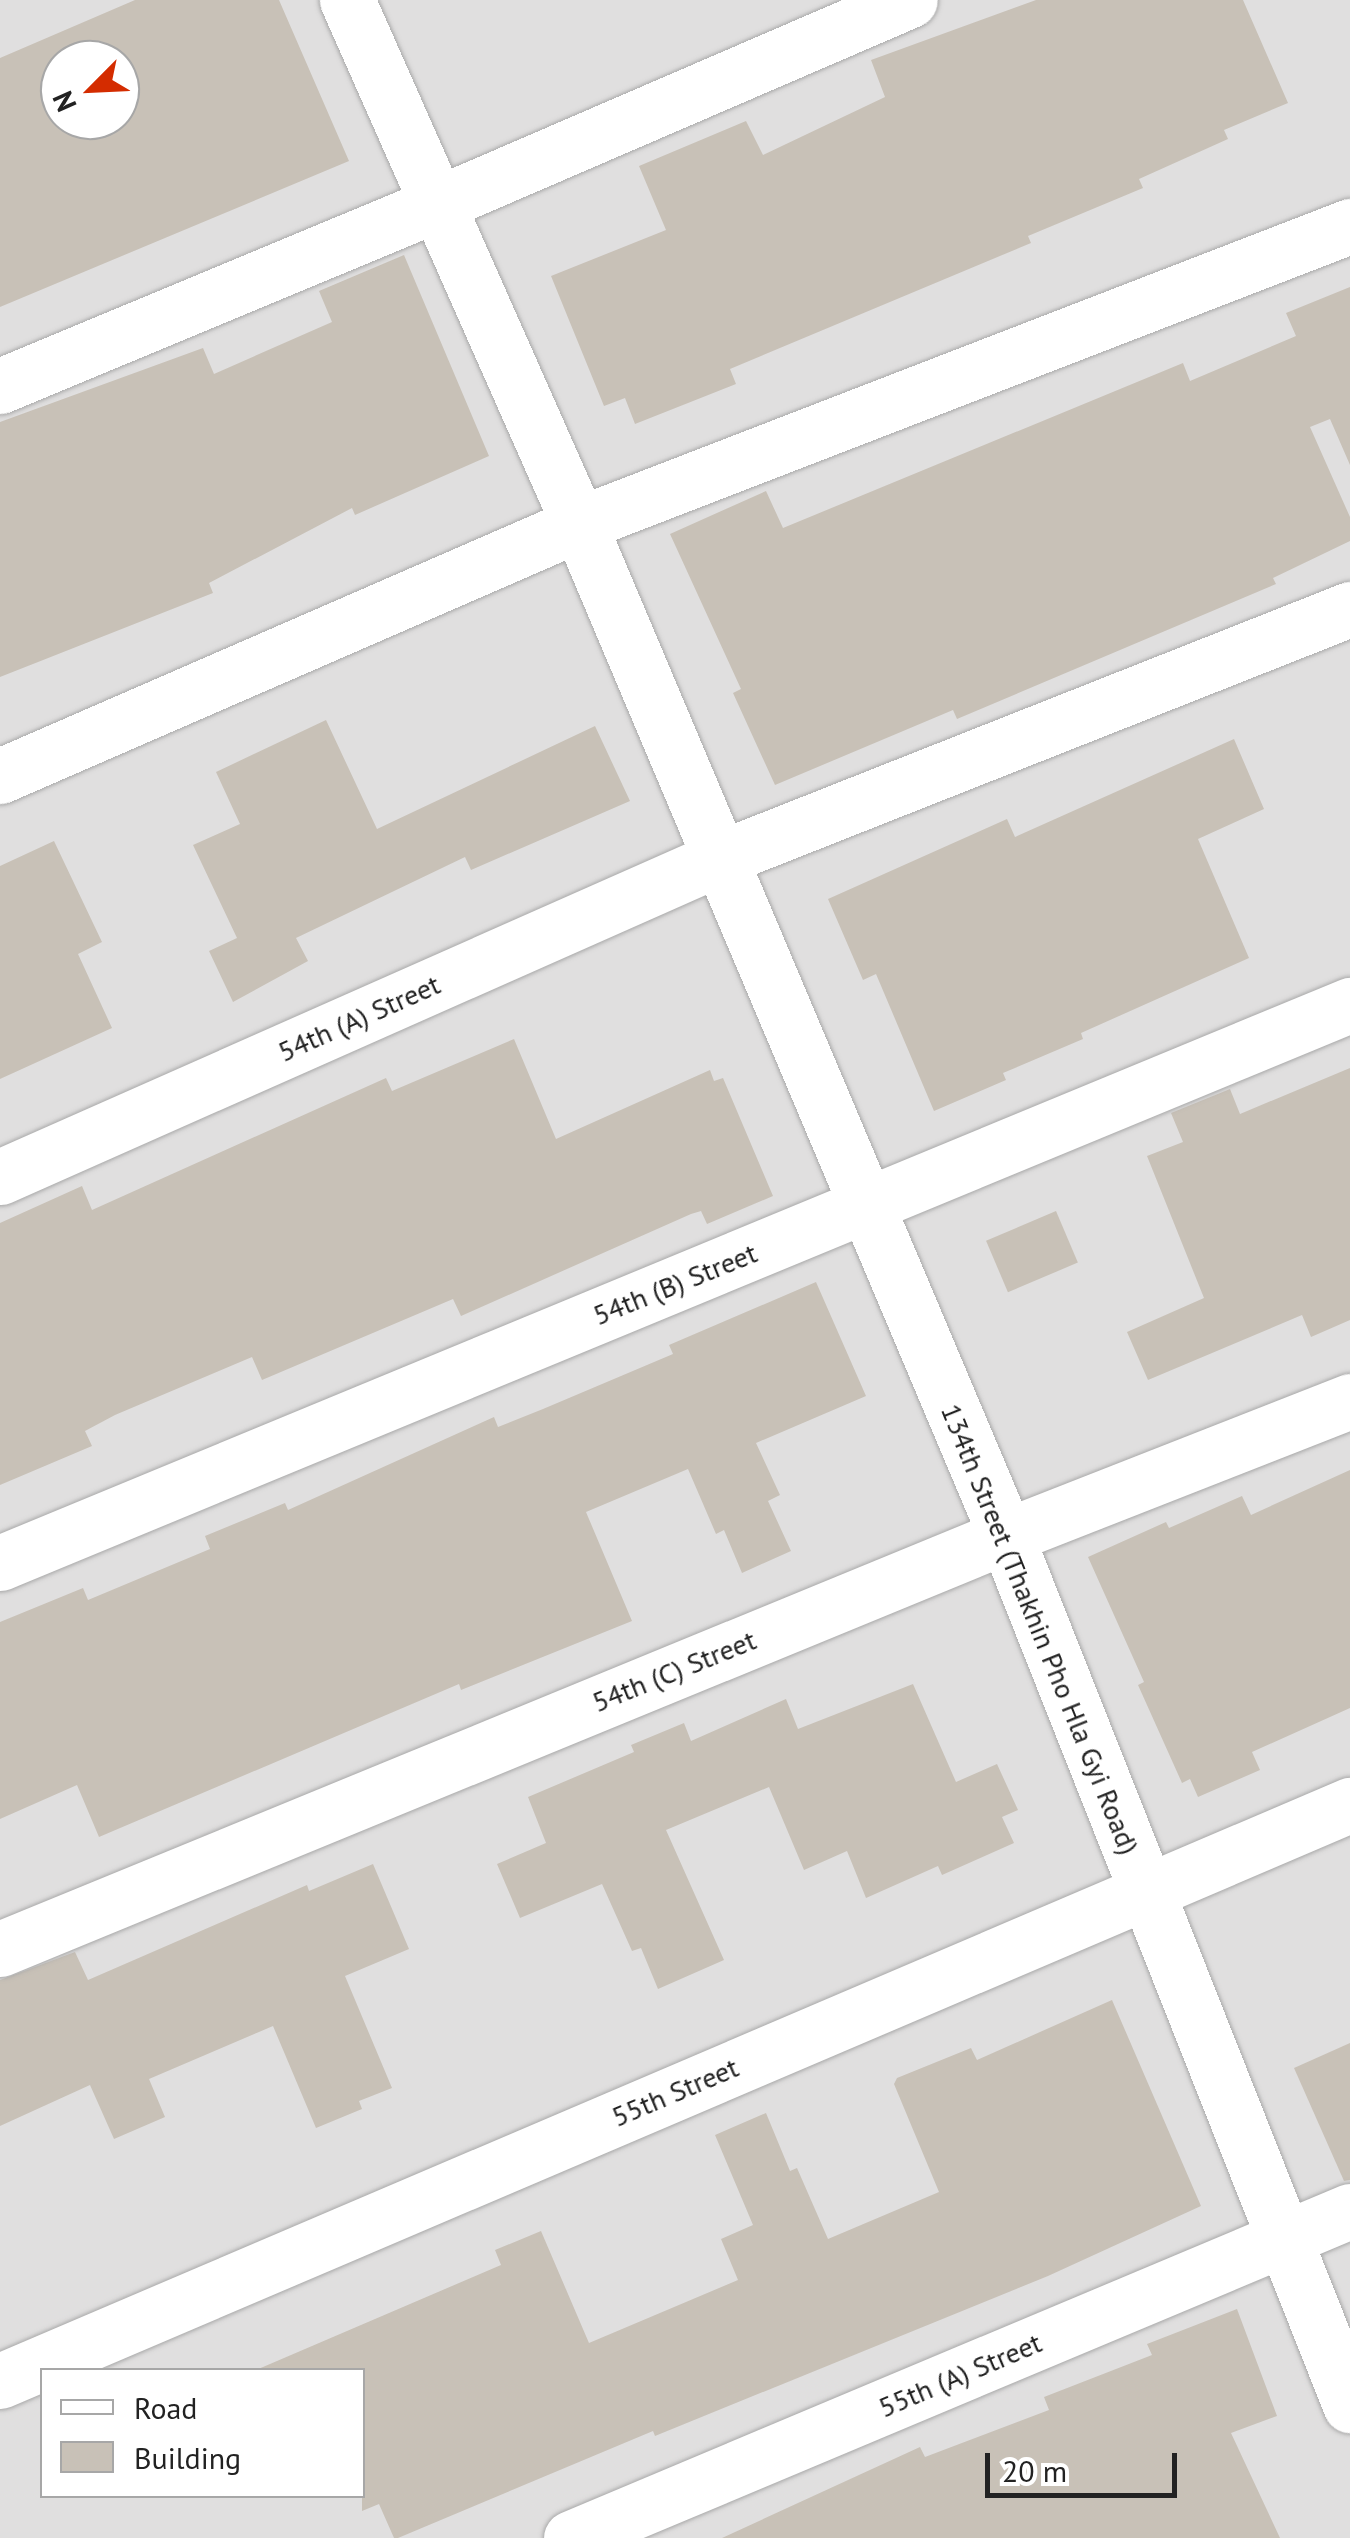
<!DOCTYPE html>
<html>
<head>
<meta charset="utf-8">
<style>
	body { margin:0 }
	#map { position:relative; width:1350px; height:2538px; overflow:hidden; background:#f2f1e8; font-family:"PT Sans",sans-serif }
	div>[style] { position:absolute }
	.residential>* { inset:0; background:#e0dfdf }
	.building>* { inset:0; background:#c8c1b7; transform-origin:0 0 }
	.roads { filter:drop-shadow(0 0 2px #a9a9a9) drop-shadow(0 0 2px #a9a9a9) }
	.minor>* { height:55px; margin:-27.5px; padding:0 27.5px; transform-origin:27.5px; border-radius:27.5px; background:#fff }
	span { translate:-50% -50%; white-space:nowrap; text-align:center; line-height:1.15; -webkit-text-stroke:8px #fff; paint-order:stroke }
	.street-label { font-size:28px; color:#222 }
	.legend { position:absolute; left:40px; top:2368px; width:325px; height:130px; box-sizing:border-box; background:#fff; border:2px solid #a7a7a7; margin:0; padding:12px 18px; list-style:none; font-size:30px; color:#222 }
	.legend li { display:flex; align-items:center; gap:20px; height:50px }
	.legend b { width:50px; border:2px solid #a7a7a7 }
	.north { position:absolute; left:40px; top:40px; width:100px; height:100px; box-sizing:border-box; background:#fff; border:2px solid #a7a7a7; border-radius:50%; rotate:246deg; font-size:28px; font-weight:700; line-height:40px; text-align:center; color:#222 }
	.north::after { content:''; display:block; margin:auto; width:35px; height:45px; background:#d42c00; clip-path:polygon(50% 0,100% 100%,50% 72%,0 100%) }
	.scale { position:absolute; left:985px; top:2453px; width:192px; height:45px; box-sizing:border-box; border:5px solid #222; border-top:0; padding-left:12px; font-size:30px; line-height:35px; white-space:nowrap; color:#222; -webkit-text-stroke:8px #fff; paint-order:stroke }
</style>
</head>
<body>
<div id="map">
	<div class="residential">
		<div style="clip-path:polygon(evenodd,0 0,1350px 0,1350px 2538px,0 2538px,0 0,60px 60px,120px 60px,120px 120px,60px 120px,60px 60px,0 0,42px 2370px,362px 2370px,362px 2496px,42px 2496px,42px 2370px)"></div>
	</div>
	<div class="building">
		<div style="clip-path:polygon(evenodd,135px 0,279px 0,349px 161px,0 307px,0 58px,135px 0,60px 60px,120px 60px,120px 120px,60px 120px,60px 60px)"></div>
		<div style="clip-path:polygon(1036px 0,1243px 0,1288px 103px,1224px 130px,1228px 139px,1139px 179px,1143px 188px,1028px 236px,1031px 243px,730px 369px,736px 384px,635px 424px,625px 398px,604px 406px,551px 276px,666px 230px,639px 166px,746px 121px,763px 155px,885px 97px,871px 60px)"></div>
		<div style="clip-path:polygon(404px 255px,489px 456px,355px 515px,352px 508px,209px 583px,213px 593px,0 677px,0 422px,203px 348px,214px 374px,332px 322px,319px 291px)"></div>
		<div style="clip-path:polygon(1350px 287px,1350px 465px,1330px 419px,1310px 427px,1350px 517px,1350px 541px,1273px 578px,1276px 584px,957px 719px,953px 710px,775px 785px,733px 693px,741px 689px,670px 534px,766px 491px,783px 528px,1183px 363px,1190px 381px,1296px 336px,1286px 313px)"></div>
		<div style="clip-path:polygon(326px 720px,377px 829px,595px 726px,630px 801px,471px 870px,465px 857px,296px 938px,308px 961px,233px 1002px,209px 951px,237px 938px,193px 845px,240px 824px,216px 772px)"></div>
		<div style="clip-path:polygon(1234px 739px,1264px 809px,1198px 839px,1249px 958px,1081px 1033px,1083px 1039px,1003px 1073px,1006px 1080px,934px 1111px,876px 974px,863px 980px,828px 899px,1007px 819px,1015px 837px)"></div>
		<div style="clip-path:polygon(54px 841px,102px 942px,78px 954px,112px 1028px,0 1079px,0 866px)"></div>
		<div style="clip-path:polygon(514px 1039px,556px 1139px,710px 1070px,714px 1081px,723px 1078px,773px 1196px,707px 1224px,701px 1211px,691px 1214px,461px 1316px,453px 1299px,262px 1380px,252px 1357px,115px 1415px,85px 1431px,92px 1446px,0 1485px,0 1223px,82px 1186px,92px 1210px,386px 1078px,392px 1091px)"></div>
		<div style="clip-path:polygon(1350px 1068px,1350px 1320px,1311px 1337px,1302px 1315px,1148px 1380px,1127px 1332px,1204px 1298px,1147px 1156px,1183px 1142px,1171px 1113px,1230px 1089px,1240px 1114px)"></div>
		<div style="left:1056px;top:1211px;width:56px;height:76px;rotate:67deg"></div>
		<div style="clip-path:polygon(816px 1282px,866px 1396px,756px 1443px,780px 1495px,768px 1501px,791px 1551px,742px 1573px,724px 1530px,716px 1534px,688px 1469px,586px 1512px,632px 1621px,461px 1690px,459px 1684px,99px 1837px,77px 1785px,0 1819px,0 1622px,83px 1588px,88px 1600px,210px 1549px,205px 1536px,285px 1503px,288px 1510px,494px 1417px,498px 1427px,543px 1409px,673px 1354px,669px 1345px)"></div>
		<div style="clip-path:polygon(1350px 1470px,1350px 1708px,1252px 1752px,1260px 1770px,1198px 1797px,1190px 1779px,1182px 1783px,1138px 1685px,1144px 1682px,1088px 1557px,1166px 1522px,1169px 1528px,1242px 1496px,1251px 1515px)"></div>
		<div style="clip-path:polygon(913px 1684px,956px 1782px,997px 1764px,1018px 1810px,1002px 1817px,1014px 1843px,942px 1875px,938px 1866px,866px 1898px,847px 1851px,804px 1870px,769px 1787px,666px 1830px,724px 1960px,658px 1989px,641px 1948px,632px 1951px,602px 1884px,520px 1918px,497px 1864px,546px 1843px,528px 1797px,634px 1752px,631px 1745px,684px 1723px,691px 1741px,786px 1699px,798px 1729px)"></div>
		<div style="clip-path:polygon(373px 1864px,409px 1949px,345px 1976px,392px 2088px,359px 2101px,362px 2109px,316px 2128px,273px 2026px,149px 2079px,165px 2117px,114px 2139px,90px 2085px,0 2126px,0 1980px,75px 1952px,88px 1980px,307px 1885px,309px 1891px)"></div>
		<div style="clip-path:polygon(1112px 2000px,1201px 2206px,1048px 2276px,655px 2436px,653px 2431px,398px 2538px,394px 2538px,379px 2504px,362px 2511px,362px 2370px,256px 2370px,501px 2265px,495px 2250px,541px 2231px,589px 2343px,738px 2280px,721px 2239px,753px 2225px,715px 2135px,766px 2113px,790px 2171px,797px 2168px,828px 2239px,939px 2192px,894px 2084px,897px 2078px,971px 2048px,977px 2060px)"></div>
		<div style="clip-path:polygon(1350px 2043px,1350px 2180px,1344px 2181px,1294px 2068px)"></div>
		<div style="clip-path:polygon(1237px 2309px,1277px 2416px,1231px 2433px,1280px 2538px,722px 2538px,920px 2447px,925px 2457px,1049px 2410px,1044px 2397px,1152px 2355px,1147px 2344px)"></div>
	</div>
	<div class="roads">
		<div class="minor">
			<div style="left:347px;top:0;width:573px;rotate:66.12deg"></div>
			<div style="left:579px;top:524px;width:1098px;rotate:67.12deg"></div>
			<div style="left:1006px;top:1536px;width:935px;rotate:68.4deg"></div>
			<div style="left:0;top:386px;width:471px;rotate:-22.6deg"></div>
			<div style="left:435px;top:205px;width:517px;rotate:-23.34deg"></div>
			<div style="left:0;top:776px;width:631px;rotate:-23.52deg"></div>
			<div style="left:579px;top:524px;width:827px;rotate:-21.13deg"></div>
			<div style="left:0;top:1177px;width:785px;rotate:-23.89deg"></div>
			<div style="left:718px;top:859px;width:680px;rotate:-21.58deg"></div>
			<div style="left:0;top:1563px;width:1461px;rotate:-22.46deg"></div>
			<div style="left:0;top:1949px;width:1087px;rotate:-22.32deg"></div>
			<div style="left:1006px;top:1536px;width:370px;rotate:-21.4deg"></div>
			<div style="left:0;top:2381px;width:1468px;rotate:-23.11deg"></div>
			<div style="left:571px;top:2538px;width:845px;rotate:-22.77deg"></div>
		</div>
	</div>
	<div class="street-label">
		<span style="left:359px;top:1018px;rotate:-24deg">54th (A) Street</span>
		<span style="left:675px;top:1284px;rotate:-22deg">54th (B) Street</span>
		<span style="left:1040px;top:1629px;rotate:68deg">134th Street (Thakhin Pho Hla Gyi Road)</span>
		<span style="left:674px;top:1671px;rotate:-22deg">54th (C) Street</span>
		<span style="left:675px;top:2092px;rotate:-23deg">55th Street</span>
		<span style="left:960px;top:2375px;rotate:-23deg">55th (A) Street</span>
	</div>
	<ul class="legend">
	<li><b style="height:12px;background:#fff"></b>Road</li>
	<li><b style="height:28px;background:#c8c1b7"></b>Building</li>
	</ul>
	<div class="north">N</div>
	<div class="scale">20 m</div>
</div>
</body>
</html>
